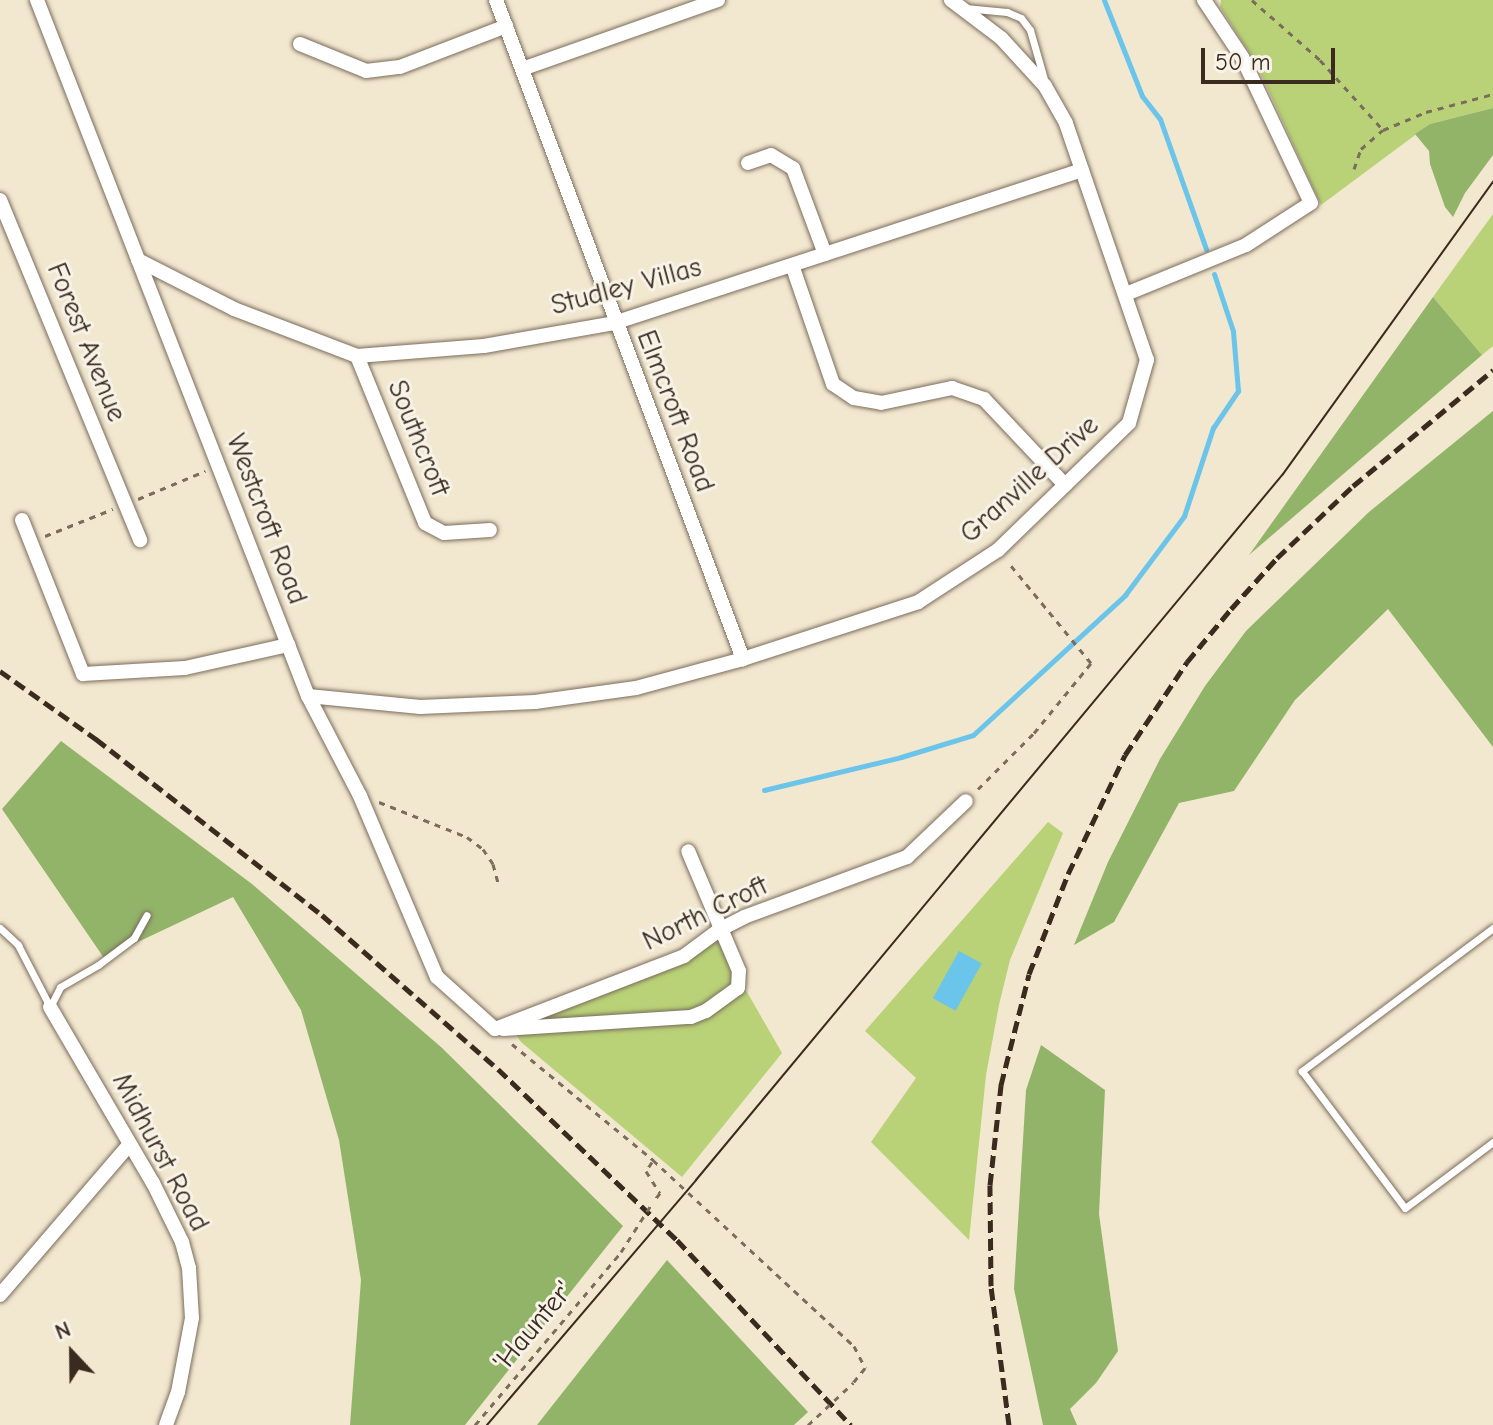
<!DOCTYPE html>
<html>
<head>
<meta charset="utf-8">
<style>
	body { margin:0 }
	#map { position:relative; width:1493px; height:1425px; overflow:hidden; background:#f2e7cf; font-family:"Comic Neue",sans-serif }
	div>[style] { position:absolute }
	.green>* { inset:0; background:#b9d277 }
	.forest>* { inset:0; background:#92b468 }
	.water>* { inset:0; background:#6bc4e9; transform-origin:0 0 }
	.stream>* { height:5px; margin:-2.5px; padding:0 2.5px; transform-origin:2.5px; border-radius:2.5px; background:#6bc4e9 }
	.path>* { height:3px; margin-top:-1.5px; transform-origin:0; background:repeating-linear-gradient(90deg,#7b6c5c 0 6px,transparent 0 12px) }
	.roads { filter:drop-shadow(0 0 2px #7b6c5c) drop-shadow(0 0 2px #7b6c5c) }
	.lane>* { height:7px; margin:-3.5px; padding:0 3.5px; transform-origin:3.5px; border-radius:3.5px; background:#fff }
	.street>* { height:14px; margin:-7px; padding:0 7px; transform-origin:7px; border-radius:7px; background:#fff }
	.tram>* { height:2px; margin:-1px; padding:0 1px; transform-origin:1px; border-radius:1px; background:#3b2a1e }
	.rail>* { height:5px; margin-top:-2.5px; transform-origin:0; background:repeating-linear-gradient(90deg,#3b2a1e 0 12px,transparent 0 18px) }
	.path-bridge>* { height:3px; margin-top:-1.5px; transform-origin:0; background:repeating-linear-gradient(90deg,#7b6c5c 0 6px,transparent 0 12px) }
	span { translate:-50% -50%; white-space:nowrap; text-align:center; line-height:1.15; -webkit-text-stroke:6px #f7f3e8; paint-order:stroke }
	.street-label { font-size:28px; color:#3b2a1e }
	.north { position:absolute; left:32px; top:1313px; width:80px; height:80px; -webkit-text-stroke:6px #f7f3e8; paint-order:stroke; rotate:338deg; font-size:22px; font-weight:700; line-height:32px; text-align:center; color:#3b2a1e }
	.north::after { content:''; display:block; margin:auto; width:28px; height:36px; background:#3b2a1e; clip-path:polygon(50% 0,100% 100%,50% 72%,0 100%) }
	.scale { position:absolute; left:1201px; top:48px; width:134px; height:36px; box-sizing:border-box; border:4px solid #3b2a1e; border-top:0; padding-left:10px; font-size:24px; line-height:28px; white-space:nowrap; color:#3b2a1e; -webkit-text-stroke:6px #f7f3e8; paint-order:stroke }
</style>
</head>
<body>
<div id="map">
	<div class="green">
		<div style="clip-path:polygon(1221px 0,1493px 0,1493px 108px,1430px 124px,1321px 205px,1256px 63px,1220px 7px)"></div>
		<div style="clip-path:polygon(1493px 214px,1493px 346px,1482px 355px,1433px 297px)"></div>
		<div style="clip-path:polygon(1048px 822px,1063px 833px,1010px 960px,999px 1005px,986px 1075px,969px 1240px,871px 1142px,916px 1078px,865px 1031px)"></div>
		<div style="clip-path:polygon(717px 940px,782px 1053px,682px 1177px,521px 1042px,511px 1027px)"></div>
	</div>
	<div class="forest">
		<div style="clip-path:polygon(1493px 108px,1493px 155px,1465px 193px,1453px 217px,1445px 207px,1430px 164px,1429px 151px,1415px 134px,1430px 124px)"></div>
		<div style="clip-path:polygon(1433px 297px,1482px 355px,1249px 555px)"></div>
		<div style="clip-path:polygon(1493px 411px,1493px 747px,1388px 609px,1295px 700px,1234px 791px,1179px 803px,1114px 922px,1074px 945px,1108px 862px,1160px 759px,1205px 686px,1246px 631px,1369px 512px)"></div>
		<div style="clip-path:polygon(61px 741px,252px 884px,441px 1047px,623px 1226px,465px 1425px,350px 1425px,361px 1280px,339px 1140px,301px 1010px,233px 897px,104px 958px,2px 809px)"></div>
		<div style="clip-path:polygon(1041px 1045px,1105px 1090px,1099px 1214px,1118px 1351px,1096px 1383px,1070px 1409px,1077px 1425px,1043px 1425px,1014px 1289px,1026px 1090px)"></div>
		<div style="clip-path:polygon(667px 1260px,808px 1412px,794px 1425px,537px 1425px)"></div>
	</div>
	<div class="water">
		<div style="left:959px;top:951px;width:26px;height:54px;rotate:29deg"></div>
	</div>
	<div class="stream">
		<div style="left:1104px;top:0;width:103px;rotate:68.4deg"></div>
		<div style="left:1142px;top:96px;width:29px;rotate:52deg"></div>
		<div style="left:1160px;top:119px;width:138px;rotate:70.5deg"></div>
		<div style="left:764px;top:790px;width:141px;rotate:-13.5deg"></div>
		<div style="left:901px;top:757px;width:75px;rotate:-17deg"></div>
		<div style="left:973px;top:735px;width:207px;rotate:-42.6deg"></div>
		<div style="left:1125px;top:595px;width:99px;rotate:-53.2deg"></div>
		<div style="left:1184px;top:516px;width:93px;rotate:-71.8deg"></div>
		<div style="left:1213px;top:428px;width:45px;rotate:-56deg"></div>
		<div style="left:1238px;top:391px;width:60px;rotate:-94.8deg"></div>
		<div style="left:1233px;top:331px;width:60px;rotate:-108.4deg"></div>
	</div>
	<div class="path">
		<div style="left:1252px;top:0;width:91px;rotate:41.4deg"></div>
		<div style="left:1320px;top:60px;width:94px;rotate:48deg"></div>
		<div style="left:1354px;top:169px;width:21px;rotate:-71deg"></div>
		<div style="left:1361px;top:149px;width:29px;rotate:-41deg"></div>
		<div style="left:1383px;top:130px;width:47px;rotate:-22.7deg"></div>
		<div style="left:1426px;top:112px;width:69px;rotate:-15deg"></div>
		<div style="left:138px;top:499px;width:73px;rotate:-22.7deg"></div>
		<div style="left:45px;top:536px;width:73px;rotate:-21.7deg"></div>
		<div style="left:978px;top:789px;width:79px;rotate:-45deg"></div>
		<div style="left:1034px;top:733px;width:90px;rotate:-50.8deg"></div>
		<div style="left:1091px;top:663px;width:131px;rotate:-129.4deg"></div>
		<div style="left:379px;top:802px;width:95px;rotate:21.7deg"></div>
		<div style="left:467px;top:837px;width:20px;rotate:37deg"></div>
		<div style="left:483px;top:849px;width:18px;rotate:56deg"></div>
		<div style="left:493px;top:864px;width:23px;rotate:75deg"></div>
		<div style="left:512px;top:1044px;width:183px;rotate:39.4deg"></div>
		<div style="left:653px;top:1160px;width:274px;rotate:42.8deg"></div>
		<div style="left:854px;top:1346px;width:25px;rotate:63deg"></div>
		<div style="left:865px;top:1368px;width:19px;rotate:129deg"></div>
		<div style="left:652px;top:1162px;width:11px;rotate:124deg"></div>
		<div style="left:646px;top:1171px;width:26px;rotate:58deg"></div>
		<div style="left:660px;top:1193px;width:11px;rotate:128deg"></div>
		<div style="left:475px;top:1425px;width:226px;rotate:-49.8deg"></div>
	</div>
	<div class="roads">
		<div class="lane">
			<div style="left:965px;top:8px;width:42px;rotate:5.4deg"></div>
			<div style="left:1007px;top:12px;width:15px;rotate:23deg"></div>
			<div style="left:1021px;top:18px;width:15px;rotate:53deg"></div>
			<div style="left:1030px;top:30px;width:51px;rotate:74.1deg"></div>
			<div style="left:0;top:928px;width:25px;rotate:43deg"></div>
			<div style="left:18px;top:945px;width:68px;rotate:62.7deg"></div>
			<div style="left:1493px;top:928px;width:239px;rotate:143.2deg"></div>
			<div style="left:1302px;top:1071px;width:171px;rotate:53.1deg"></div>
			<div style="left:1405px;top:1208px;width:110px;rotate:-36.9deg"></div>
			<div style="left:50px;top:1007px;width:22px;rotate:-63deg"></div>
			<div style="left:60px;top:987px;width:44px;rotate:-30.1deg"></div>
			<div style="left:98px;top:965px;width:45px;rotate:-36.9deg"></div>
			<div style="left:134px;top:938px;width:26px;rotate:-61deg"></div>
		</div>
		<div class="street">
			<div style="left:37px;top:0;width:747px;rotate:68.73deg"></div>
			<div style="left:308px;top:696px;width:113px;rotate:62.5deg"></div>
			<div style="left:360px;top:796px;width:197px;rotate:67deg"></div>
			<div style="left:437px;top:977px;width:78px;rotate:41.9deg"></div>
			<div style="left:496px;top:0;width:704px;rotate:69.45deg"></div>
			<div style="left:300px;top:44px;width:71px;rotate:22.2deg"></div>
			<div style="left:366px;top:71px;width:34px;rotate:-7deg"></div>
			<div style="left:400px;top:67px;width:114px;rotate:-21.1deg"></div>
			<div style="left:522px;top:69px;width:208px;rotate:-19.4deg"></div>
			<div style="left:748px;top:163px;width:24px;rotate:-19deg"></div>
			<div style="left:771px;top:155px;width:26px;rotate:31deg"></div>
			<div style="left:793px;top:168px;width:92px;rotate:69.6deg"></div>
			<div style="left:0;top:200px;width:368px;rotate:67.6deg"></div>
			<div style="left:138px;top:260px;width:108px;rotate:27deg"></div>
			<div style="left:234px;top:309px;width:132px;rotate:20.9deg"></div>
			<div style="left:357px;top:356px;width:127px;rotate:-4.5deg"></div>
			<div style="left:484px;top:346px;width:132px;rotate:-10deg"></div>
			<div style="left:614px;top:323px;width:492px;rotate:-18.1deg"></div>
			<div style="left:792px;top:265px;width:126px;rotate:71deg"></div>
			<div style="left:833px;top:384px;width:25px;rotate:34deg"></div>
			<div style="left:854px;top:398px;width:27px;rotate:10deg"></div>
			<div style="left:881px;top:403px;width:73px;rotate:-11.9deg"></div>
			<div style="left:952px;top:388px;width:34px;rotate:19deg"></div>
			<div style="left:984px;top:399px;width:118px;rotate:46.7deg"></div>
			<div style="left:1126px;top:294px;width:130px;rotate:-22.2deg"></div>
			<div style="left:1246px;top:245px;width:77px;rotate:-32.9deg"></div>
			<div style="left:1311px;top:203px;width:161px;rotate:-115.3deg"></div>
			<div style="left:1242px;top:57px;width:69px;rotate:-123.7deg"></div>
			<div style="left:357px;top:356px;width:180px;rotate:67.8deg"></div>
			<div style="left:425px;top:523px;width:21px;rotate:28deg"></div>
			<div style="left:444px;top:533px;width:46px;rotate:-3.7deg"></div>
			<div style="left:22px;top:520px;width:166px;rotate:68.4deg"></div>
			<div style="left:83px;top:674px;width:102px;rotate:-3.4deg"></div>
			<div style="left:185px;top:668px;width:106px;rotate:-12.6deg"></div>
			<div style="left:308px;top:696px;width:113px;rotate:5.6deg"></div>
			<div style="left:420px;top:707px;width:115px;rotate:-2.5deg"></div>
			<div style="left:535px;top:702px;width:102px;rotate:-7.9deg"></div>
			<div style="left:636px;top:688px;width:111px;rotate:-15.2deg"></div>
			<div style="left:743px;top:659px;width:184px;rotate:-18deg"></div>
			<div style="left:918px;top:602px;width:95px;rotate:-33deg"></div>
			<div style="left:998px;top:550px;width:182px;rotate:-44.1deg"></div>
			<div style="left:1129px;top:423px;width:66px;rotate:-74.1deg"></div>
			<div style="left:1147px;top:360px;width:250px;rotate:-108.9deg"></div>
			<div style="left:1066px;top:123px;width:43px;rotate:-119.6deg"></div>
			<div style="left:1045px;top:86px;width:65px;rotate:-132.5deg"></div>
			<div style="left:1001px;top:38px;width:63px;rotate:-142.8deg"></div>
			<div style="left:50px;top:1007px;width:204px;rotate:59.7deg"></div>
			<div style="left:153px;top:1183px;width:66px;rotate:63.8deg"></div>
			<div style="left:182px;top:1242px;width:27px;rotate:75deg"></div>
			<div style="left:189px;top:1268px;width:50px;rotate:86.6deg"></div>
			<div style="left:192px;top:1318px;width:75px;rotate:100.7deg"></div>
			<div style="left:178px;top:1392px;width:35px;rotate:110deg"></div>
			<div style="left:495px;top:1029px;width:203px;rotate:-21.1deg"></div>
			<div style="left:684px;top:956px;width:44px;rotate:-36.6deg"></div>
			<div style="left:719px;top:930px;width:28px;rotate:-27deg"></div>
			<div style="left:744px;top:917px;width:174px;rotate:-20.2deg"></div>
			<div style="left:907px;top:857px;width:81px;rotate:-43.5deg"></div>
			<div style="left:503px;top:1029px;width:188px;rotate:-3.7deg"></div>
			<div style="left:691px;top:1017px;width:16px;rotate:-22deg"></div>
			<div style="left:706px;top:1011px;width:39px;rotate:-36deg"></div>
			<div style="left:738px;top:988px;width:17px;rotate:-87deg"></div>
			<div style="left:739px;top:971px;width:130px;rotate:-113deg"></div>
			<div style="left:0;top:1295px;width:199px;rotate:-49.3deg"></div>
		</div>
	</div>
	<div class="tram">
		<div style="left:487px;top:1425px;width:322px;rotate:-49.5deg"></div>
		<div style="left:696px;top:1180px;width:918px;rotate:-50.26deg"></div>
		<div style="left:1283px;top:474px;width:360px;rotate:-54.3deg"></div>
	</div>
	<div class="rail">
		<div style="left:0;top:671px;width:118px;rotate:35.3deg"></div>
		<div style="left:96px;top:739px;width:286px;rotate:37.9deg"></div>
		<div style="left:322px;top:915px;width:234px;rotate:41.2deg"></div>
		<div style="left:498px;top:1069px;width:248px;rotate:43.7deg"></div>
		<div style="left:677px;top:1240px;width:254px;rotate:46.8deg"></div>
		<div style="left:1009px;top:1425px;width:140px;rotate:-97.4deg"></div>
		<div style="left:991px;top:1286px;width:101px;rotate:-90.6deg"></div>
		<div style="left:990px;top:1185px;width:101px;rotate:-83.7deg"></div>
		<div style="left:1001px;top:1085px;width:114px;rotate:-75.8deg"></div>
		<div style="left:1029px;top:974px;width:107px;rotate:-68.7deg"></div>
		<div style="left:1068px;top:874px;width:132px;rotate:-64.4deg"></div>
		<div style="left:1125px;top:755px;width:112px;rotate:-56.3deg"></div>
		<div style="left:1187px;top:662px;width:69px;rotate:-50.3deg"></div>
		<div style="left:1231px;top:609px;width:69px;rotate:-48deg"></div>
		<div style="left:1277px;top:558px;width:105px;rotate:-43.5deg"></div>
		<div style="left:1353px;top:486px;width:182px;rotate:-39.6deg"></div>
	</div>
	<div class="path-bridge">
		<div style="left:621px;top:1252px;width:59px;rotate:-57.4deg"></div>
		<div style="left:808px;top:1425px;width:62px;rotate:-43deg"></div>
	</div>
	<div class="street-label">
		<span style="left:626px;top:286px;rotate:-15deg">Studley Villas</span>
		<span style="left:87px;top:342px;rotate:68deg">Forest Avenue</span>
		<span style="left:676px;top:411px;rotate:69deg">Elmcroft Road</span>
		<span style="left:419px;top:438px;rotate:68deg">Southcroft</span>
		<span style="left:1029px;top:479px;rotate:-42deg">Granville Drive</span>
		<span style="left:267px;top:519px;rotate:69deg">Westcroft Road</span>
		<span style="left:705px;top:913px;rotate:-26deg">North Croft</span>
		<span style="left:161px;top:1152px;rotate:62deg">Midhurst Road</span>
		<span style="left:533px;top:1326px;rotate:-50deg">'Haunter'</span>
	</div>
	<div class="north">N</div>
	<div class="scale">50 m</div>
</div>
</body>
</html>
